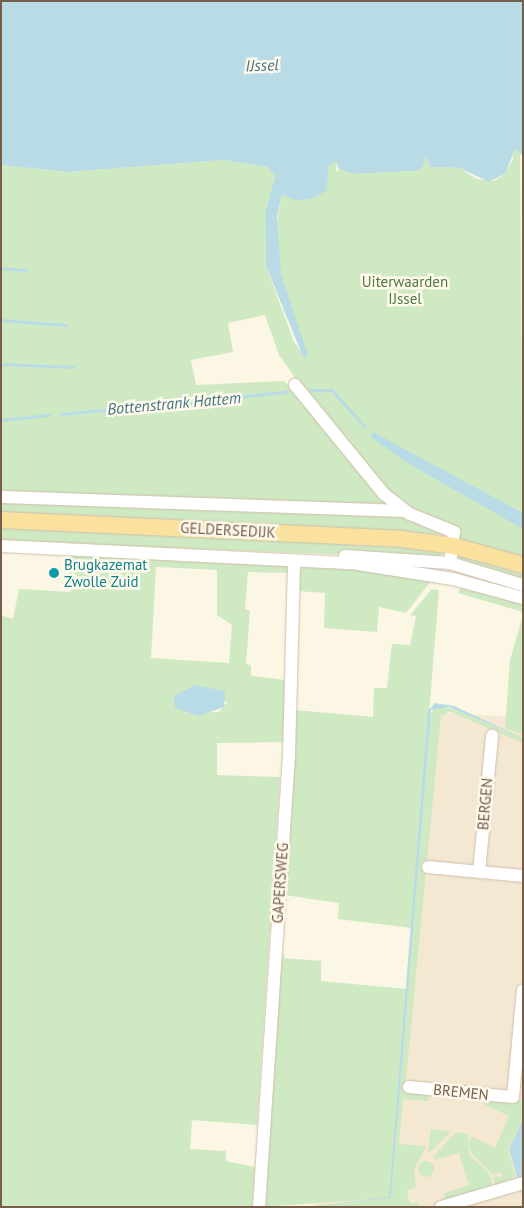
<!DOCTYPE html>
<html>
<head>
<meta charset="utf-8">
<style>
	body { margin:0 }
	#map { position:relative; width:524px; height:1208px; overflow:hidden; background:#fcf6e5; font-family:"PT Sans",sans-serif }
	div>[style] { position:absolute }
	.residential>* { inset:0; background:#f4e8d3 }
	.green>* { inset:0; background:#cfeac3 }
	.round { border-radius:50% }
	.water>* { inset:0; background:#b9dbe6 }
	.stream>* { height:3px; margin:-1.5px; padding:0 1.5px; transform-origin:1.5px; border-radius:1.5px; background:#b9dbe6 }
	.roads { filter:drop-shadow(0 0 1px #cebeab) drop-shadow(0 0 1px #cebeab) }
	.minor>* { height:12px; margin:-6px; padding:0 6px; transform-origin:6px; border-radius:6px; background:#fff }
	.major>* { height:16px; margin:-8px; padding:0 8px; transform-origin:8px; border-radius:8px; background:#fae19e }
	.dots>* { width:14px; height:14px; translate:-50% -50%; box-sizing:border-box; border:2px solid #fff9eb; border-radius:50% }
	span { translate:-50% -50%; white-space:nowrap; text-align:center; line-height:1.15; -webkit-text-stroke:5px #fff9eb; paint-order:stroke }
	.park-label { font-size:15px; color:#4d7b42 }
	.street-label { font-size:15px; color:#755e4a }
	.culture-label { font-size:15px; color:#0d838f }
	.left { translate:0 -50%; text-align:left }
	.water-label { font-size:16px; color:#447689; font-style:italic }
	.frame { position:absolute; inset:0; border:2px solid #755e4a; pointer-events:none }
</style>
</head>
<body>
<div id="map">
	<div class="residential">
		<div style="clip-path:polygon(429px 713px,523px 717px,523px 1207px,314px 1207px,312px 1200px,390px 1193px)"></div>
	</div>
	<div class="green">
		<div style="clip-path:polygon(evenodd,520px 139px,523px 559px,460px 542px,456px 530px,445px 523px,418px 520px,447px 535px,1px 515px,1px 165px,68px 172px,223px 160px,268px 167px,275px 176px,265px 212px,266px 266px,294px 342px,307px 359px,284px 312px,276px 266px,274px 237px,282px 194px,326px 186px,328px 161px,337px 161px,336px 172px,339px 169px,354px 174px,416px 171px,421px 168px,419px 154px,430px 153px,432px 167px,460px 168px,477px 179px,494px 181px,506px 173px,513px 159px,511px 141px,520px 139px,265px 315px,279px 355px,305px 392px,298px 396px,284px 381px,196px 385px,191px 360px,233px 352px,228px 323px,265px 315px)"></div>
		<div style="clip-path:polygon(1px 526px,245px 535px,447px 550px,438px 558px,1px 542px)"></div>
		<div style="clip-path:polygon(456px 554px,523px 571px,523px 583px,460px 561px)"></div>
		<div style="clip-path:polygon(evenodd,72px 555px,287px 564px,292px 573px,248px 572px,245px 609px,250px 611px,246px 664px,251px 665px,251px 676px,286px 680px,284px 742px,217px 743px,217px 775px,280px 777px,257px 1125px,192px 1120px,190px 1149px,226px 1151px,226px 1161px,255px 1167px,252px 1207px,1px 1207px,1px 615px,13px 619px,19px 589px,71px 592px,67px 557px,74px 577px,86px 590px,72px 570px,72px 555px,156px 567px,217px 570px,217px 615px,232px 625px,229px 663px,151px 658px,156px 567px,72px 555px,228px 701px,219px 712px,184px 713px,228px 701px)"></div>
		<div style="clip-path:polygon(326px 564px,431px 581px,406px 613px,379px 607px,377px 632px,324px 628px,325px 593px,297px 591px,302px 565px)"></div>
		<div style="clip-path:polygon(462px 585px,523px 601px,523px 612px,458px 593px)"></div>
		<div style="clip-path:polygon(432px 589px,439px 590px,412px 928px,338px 919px,339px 903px,284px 895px,295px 710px,373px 717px,374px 688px,387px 688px,392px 644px,410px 645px,416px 616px,410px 615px)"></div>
		<div style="clip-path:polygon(523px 615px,523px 735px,505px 728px,510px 660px)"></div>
		<div style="clip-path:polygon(435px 706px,455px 709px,523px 738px,523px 743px,450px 712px,441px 716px,405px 1090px,429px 1093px,428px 1101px,403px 1099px,399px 1144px,426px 1146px,414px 1170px,416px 1187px,407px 1191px,410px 1204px,418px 1202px,419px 1207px,308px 1207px,391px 1198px,430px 716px)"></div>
		<div style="clip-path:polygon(285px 954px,284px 958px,321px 961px,321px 981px,407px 989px,389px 1198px,261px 1207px,280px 957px)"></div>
		<div style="clip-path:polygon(488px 1099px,523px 1101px,523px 1119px,508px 1149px,515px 1176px,508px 1179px,516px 1177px,517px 1181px,496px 1187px,493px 1177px,502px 1177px,501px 1172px,493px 1175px,472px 1154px,469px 1144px,471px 1136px,495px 1148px,509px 1116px,485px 1105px)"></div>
		<div style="clip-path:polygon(431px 1129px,451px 1132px,429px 1153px,428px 1152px)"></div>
		<div style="clip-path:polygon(456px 1132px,468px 1134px,469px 1155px,489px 1173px,493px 1188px,446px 1202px,444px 1193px,469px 1185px,459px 1153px,435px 1160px,433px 1157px)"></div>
		<div class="round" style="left:418px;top:1161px;width:16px;height:16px"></div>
	</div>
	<div class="water">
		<div style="clip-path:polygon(1px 1px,523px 1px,523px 156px,515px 148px,506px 173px,489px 182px,460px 168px,430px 167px,426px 155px,423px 167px,416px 171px,354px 174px,339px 169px,336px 161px,328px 166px,327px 190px,314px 198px,297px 201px,282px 194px,277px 217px,281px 274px,308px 355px,304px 359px,266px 266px,265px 212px,275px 176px,268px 167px,223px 160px,68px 172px,1px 165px)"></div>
		<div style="clip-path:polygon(373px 432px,523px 513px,523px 529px,404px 461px,371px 437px)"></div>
		<div style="clip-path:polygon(195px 685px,225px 691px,224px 707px,198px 716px,175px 708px,174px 696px)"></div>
		<div style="clip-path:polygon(435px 703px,454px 706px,523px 738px,449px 707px,431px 710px,391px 1198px,308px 1207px,389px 1197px,428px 711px)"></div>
		<div style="clip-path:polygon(523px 1119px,523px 1199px,509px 1149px)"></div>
	</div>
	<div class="stream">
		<div style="left:1px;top:268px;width:25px;rotate:5deg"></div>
		<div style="left:1px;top:320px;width:65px;rotate:4.4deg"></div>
		<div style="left:1px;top:364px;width:72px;rotate:2.4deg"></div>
		<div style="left:311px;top:390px;width:21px"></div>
		<div style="left:332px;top:390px;width:48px;rotate:48.4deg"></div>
		<div style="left:61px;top:414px;width:227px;rotate:-5.6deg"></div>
		<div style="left:1px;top:420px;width:48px;rotate:-5.9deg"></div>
	</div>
	<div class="roads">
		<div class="minor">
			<div style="left:295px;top:385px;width:141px;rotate:50.8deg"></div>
			<div style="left:384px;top:494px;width:33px;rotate:38deg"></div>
			<div style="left:410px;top:514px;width:48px;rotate:22.2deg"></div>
			<div style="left:454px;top:532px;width:31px;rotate:97deg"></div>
			<div style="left:1px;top:497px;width:405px;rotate:2deg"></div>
			<div style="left:1px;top:546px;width:351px;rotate:2.8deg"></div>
			<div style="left:352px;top:563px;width:102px;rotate:9deg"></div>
			<div style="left:453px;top:579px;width:73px;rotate:15.2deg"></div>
			<div style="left:345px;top:556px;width:105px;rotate:3.8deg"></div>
			<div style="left:450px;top:563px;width:76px;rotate:16.8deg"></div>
			<div style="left:428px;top:867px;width:95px;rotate:5.4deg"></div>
			<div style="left:479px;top:872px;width:137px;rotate:-84.5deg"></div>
			<div style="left:409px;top:1087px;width:104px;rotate:5.5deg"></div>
			<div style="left:513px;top:1097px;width:107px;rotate:-84.7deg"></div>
			<div style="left:259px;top:1207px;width:453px;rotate:-86.2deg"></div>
			<div style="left:289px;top:755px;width:195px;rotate:-88.5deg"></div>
			<div style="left:441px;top:1207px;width:85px;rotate:-16.3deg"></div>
		</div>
		<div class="major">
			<div style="left:1px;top:520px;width:400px;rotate:2.7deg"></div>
			<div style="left:401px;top:539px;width:53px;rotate:7.5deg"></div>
			<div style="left:454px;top:546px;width:72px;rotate:15.4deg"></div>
		</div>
	</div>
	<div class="dots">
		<div style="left:54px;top:573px;background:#0f9aa8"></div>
	</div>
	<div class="park-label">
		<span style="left:405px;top:290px">Uiterwaarden<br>IJssel</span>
	</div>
	<div class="street-label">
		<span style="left:228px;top:530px;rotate:3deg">GELDERSEDIJK</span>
		<span style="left:485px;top:804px;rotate:-85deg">BERGEN</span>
		<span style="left:280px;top:883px;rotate:-86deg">GAPERSWEG</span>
		<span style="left:461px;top:1092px;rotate:6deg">BREMEN</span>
	</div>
	<div class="culture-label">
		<span class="left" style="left:64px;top:573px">Brugkazemat<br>Zwolle Zuid</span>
	</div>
	<div class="water-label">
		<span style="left:262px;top:65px;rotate:-2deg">IJssel</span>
		<span style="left:174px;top:403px;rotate:-5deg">Bottenstrank Hattem</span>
	</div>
	<div class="frame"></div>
</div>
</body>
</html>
